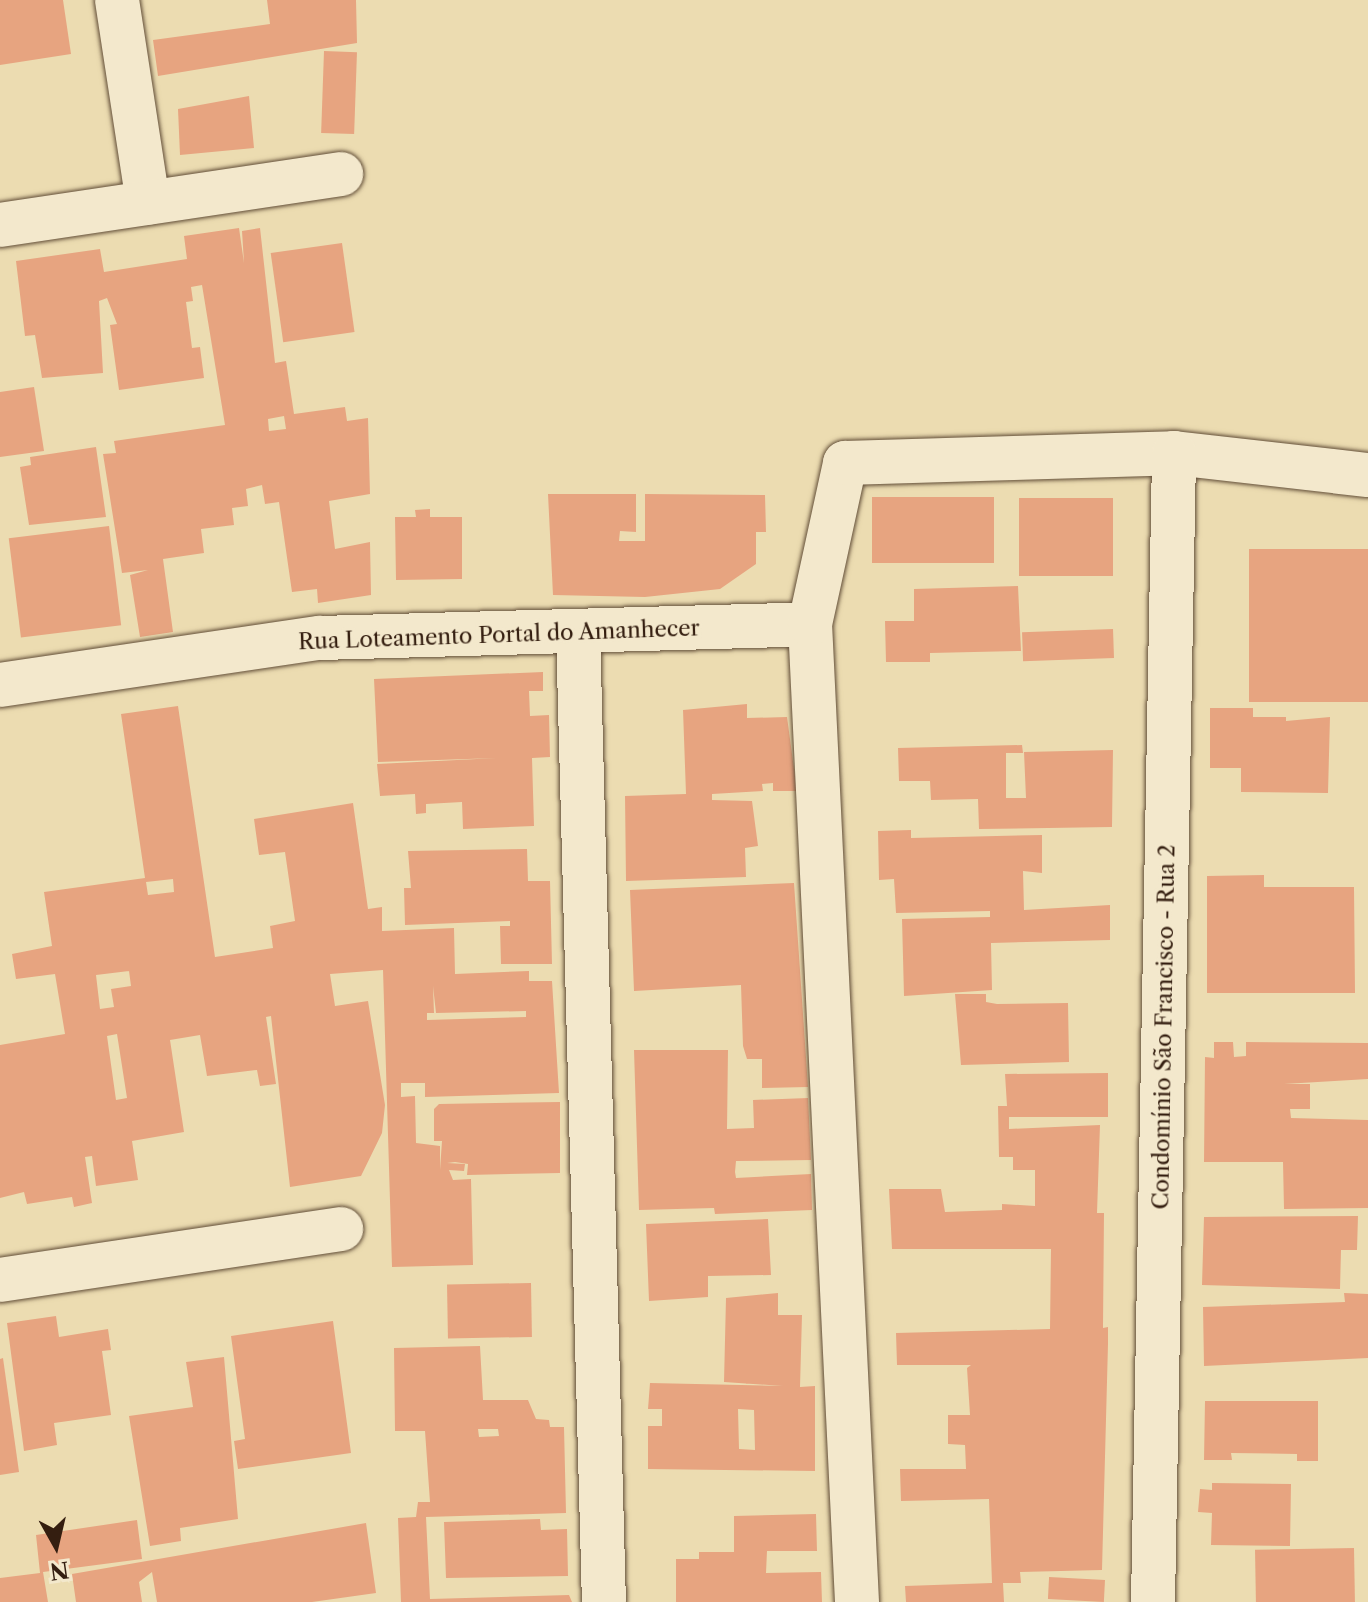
<!DOCTYPE html>
<html>
<head>
<meta charset="utf-8">
<style>
	body { margin:0 }
	#map { position:relative; width:1368px; height:1602px; overflow:hidden; background:#ecdcb1; font-family:"Libre Caslon Text",serif }
	div>[style] { position:absolute }
	.building>* { inset:0; background:#e7a480; transform-origin:0 0 }
	.roads { filter:drop-shadow(0 0 2px #624e38) drop-shadow(0 0 2px #624e38) }
	.minor>* { height:44px; margin:-22px; padding:0 22px; transform-origin:22px; border-radius:22px; background:#f3e8cc }
	span { translate:-50% -50%; white-space:nowrap; text-align:center; line-height:1.15; -webkit-text-stroke:6px #f3e8cc; paint-order:stroke }
	.street-label { font-size:22px; color:#341e10 }
	.north { position:absolute; left:16px; top:1506px; width:80px; height:80px; -webkit-text-stroke:6px #f3e8cc; paint-order:stroke; rotate:172deg; font-size:22px; font-weight:700; line-height:32px; text-align:center; color:#341e10 }
	.north::after { content:''; display:block; margin:auto; width:28px; height:36px; background:#341e10; clip-path:polygon(50% 0,100% 100%,50% 72%,0 100%) }
</style>
</head>
<body>
<div id="map">
	<div class="building">
		<div style="clip-path:polygon(0 0,63px 0,71px 54px,0 65px)"></div>
		<div style="clip-path:polygon(267px 0,356px 0,357px 43px,158px 76px,153px 40px,270px 24px)"></div>
		<div style="left:324px;top:51px;width:33px;height:82px;rotate:2deg"></div>
		<div style="clip-path:polygon(249px 96px,254px 148px,180px 155px,178px 109px)"></div>
		<div style="clip-path:polygon(evenodd,239px 228px,244px 263px,242px 231px,260px 228px,275px 363px,286px 361px,294px 414px,345px 407px,347px 421px,368px 418px,370px 494px,329px 501px,335px 549px,370px 542px,371px 595px,318px 603px,317px 589px,292px 592px,279px 502px,265px 504px,262px 485px,246px 489px,248px 506px,232px 508px,234px 525px,201px 529px,204px 553px,163px 559px,173px 632px,140px 637px,130px 575px,148px 570px,122px 573px,103px 454px,116px 453px,114px 441px,225px 425px,202px 285px,191px 287px,193px 301px,186px 302px,192px 348px,200px 347px,204px 378px,119px 390px,110px 325px,117px 324px,107px 298px,99px 301px,103px 373px,42px 378px,35px 335px,25px 336px,16px 261px,100px 249px,104px 272px,187px 259px,184px 236px,239px 228px,284px 416px,286px 429px,269px 431px,268px 419px,284px 416px)"></div>
		<div style="left:342px;top:243px;width:90px;height:72px;rotate:82deg"></div>
		<div style="clip-path:polygon(34px 387px,44px 451px,0 457px,0 392px)"></div>
		<div style="clip-path:polygon(96px 447px,106px 517px,29px 525px,20px 467px,31px 465px,30px 457px)"></div>
		<div style="clip-path:polygon(548px 494px,636px 494px,636px 532px,620px 531px,619px 541px,645px 541px,645px 494px,765px 495px,766px 532px,756px 532px,756px 564px,720px 589px,645px 597px,553px 595px)"></div>
		<div style="left:872px;top:497px;width:122px;height:66px"></div>
		<div style="left:1019px;top:498px;width:94px;height:78px"></div>
		<div style="clip-path:polygon(430px 509px,430px 517px,462px 517px,462px 579px,396px 580px,395px 517px,416px 517px,415px 510px)"></div>
		<div style="left:109px;top:526px;width:100px;height:101px;rotate:83deg"></div>
		<div style="left:1249px;top:549px;width:119px;height:153px"></div>
		<div style="clip-path:polygon(1018px 586px,1021px 651px,930px 653px,930px 662px,886px 662px,885px 621px,914px 621px,914px 589px)"></div>
		<div style="left:1113px;top:629px;width:29px;height:91px;rotate:88deg"></div>
		<div style="clip-path:polygon(543px 672px,543px 691px,529px 691px,530px 716px,549px 715px,550px 757px,532px 758px,534px 826px,463px 829px,462px 802px,426px 804px,426px 813px,416px 814px,415px 794px,380px 796px,377px 764px,497px 758px,378px 762px,374px 679px)"></div>
		<div style="clip-path:polygon(747px 704px,747px 718px,787px 717px,797px 791px,773px 791px,773px 783px,762px 784px,763px 791px,712px 794px,712px 800px,752px 801px,758px 846px,745px 848px,746px 877px,626px 881px,625px 796px,686px 794px,683px 710px)"></div>
		<div style="clip-path:polygon(evenodd,178px 706px,215px 957px,273px 948px,270px 926px,295px 921px,285px 852px,259px 855px,254px 819px,353px 803px,368px 909px,382px 907px,382px 931px,454px 928px,455px 974px,529px 971px,529px 981px,552px 981px,559px 1093px,425px 1097px,425px 1083px,401px 1083px,401px 1097px,415px 1096px,416px 1143px,440px 1146px,440px 1170px,442px 1141px,434px 1141px,434px 1109px,439px 1104px,560px 1102px,560px 1173px,467px 1175px,468px 1164px,455px 1162px,447px 1163px,465px 1164px,464px 1171px,449px 1170px,453px 1180px,471px 1179px,473px 1265px,392px 1267px,383px 970px,330px 974px,335px 1006px,368px 1001px,385px 1105px,382px 1133px,361px 1176px,290px 1187px,271px 1016px,266px 1017px,276px 1084px,260px 1086px,257px 1070px,207px 1076px,200px 1035px,170px 1040px,184px 1132px,132px 1141px,138px 1180px,96px 1186px,92px 1156px,85px 1157px,92px 1203px,74px 1207px,72px 1197px,27px 1204px,24px 1192px,0 1198px,0 1045px,65px 1034px,55px 974px,16px 979px,12px 954px,52px 946px,44px 892px,145px 878px,121px 714px,178px 706px,173px 879px,174px 892px,148px 895px,146px 882px,173px 879px,178px 706px,129px 971px,131px 986px,111px 989px,114px 1007px,100px 1009px,96px 975px,129px 971px,178px 706px,433px 986px,436px 1013px,526px 1011px,526px 1017px,427px 1020px,427px 1013px,434px 1013px,433px 986px,178px 706px,117px 1034px,127px 1098px,116px 1100px,107px 1036px,117px 1034px)"></div>
		<div style="clip-path:polygon(1210px 708px,1253px 708px,1253px 717px,1286px 717px,1286px 721px,1330px 717px,1328px 793px,1241px 792px,1241px 768px,1210px 768px)"></div>
		<div style="clip-path:polygon(1022px 745px,1023px 753px,1006px 753px,1006px 798px,1026px 798px,1024px 752px,1113px 750px,1112px 827px,979px 829px,978px 799px,931px 800px,930px 781px,899px 781px,898px 748px)"></div>
		<div style="clip-path:polygon(911px 830px,911px 838px,1042px 835px,1042px 873px,1023px 871px,1024px 910px,1110px 905px,1110px 940px,991px 943px,992px 990px,904px 996px,902px 919px,990px 917px,990px 911px,896px 913px,894px 879px,879px 880px,878px 831px)"></div>
		<div style="clip-path:polygon(527px 849px,528px 881px,550px 881px,552px 964px,501px 964px,500px 926px,510px 926px,510px 921px,405px 925px,404px 888px,411px 888px,408px 851px)"></div>
		<div style="clip-path:polygon(1264px 875px,1264px 887px,1354px 887px,1355px 993px,1207px 993px,1207px 876px)"></div>
		<div style="clip-path:polygon(794px 883px,808px 1087px,762px 1088px,762px 1059px,747px 1059px,743px 1046px,741px 985px,634px 991px,630px 890px)"></div>
		<div style="clip-path:polygon(955px 994px,986px 994px,986px 1002px,997px 1004px,1068px 1003px,1069px 1062px,961px 1065px)"></div>
		<div style="clip-path:polygon(1214px 1042px,1233px 1042px,1234px 1057px,1246px 1056px,1246px 1042px,1368px 1043px,1368px 1079px,1284px 1084px,1310px 1084px,1310px 1109px,1290px 1109px,1291px 1118px,1368px 1120px,1368px 1208px,1284px 1209px,1283px 1162px,1204px 1162px,1205px 1057px,1214px 1058px)"></div>
		<div style="clip-path:polygon(634px 1050px,728px 1050px,727px 1129px,754px 1128px,753px 1100px,808px 1098px,811px 1160px,736px 1161px,735px 1172px,736px 1178px,811px 1174px,812px 1210px,715px 1214px,714px 1208px,639px 1210px)"></div>
		<div style="clip-path:polygon(1108px 1073px,1108px 1117px,1009px 1117px,1009px 1129px,1100px 1125px,1097px 1213px,1104px 1213px,1103px 1328px,1108px 1327px,1108px 1344px,1102px 1570px,1020px 1572px,1021px 1583px,1003px 1583px,1004px 1602px,906px 1602px,905px 1586px,992px 1583px,989px 1499px,901px 1501px,900px 1469px,966px 1469px,965px 1445px,948px 1444px,948px 1415px,970px 1415px,967px 1368px,971px 1365px,897px 1365px,896px 1333px,1050px 1329px,1051px 1249px,892px 1249px,889px 1189px,941px 1189px,945px 1212px,1002px 1210px,1002px 1204px,1035px 1206px,1035px 1170px,1013px 1170px,1013px 1157px,999px 1157px,998px 1106px,1007px 1106px,1005px 1074px)"></div>
		<div style="clip-path:polygon(1358px 1216px,1357px 1250px,1341px 1250px,1340px 1289px,1202px 1285px,1204px 1217px)"></div>
		<div style="clip-path:polygon(768px 1219px,771px 1275px,708px 1276px,708px 1297px,649px 1301px,646px 1224px)"></div>
		<div style="left:531px;top:1283px;width:54px;height:84px;rotate:89deg"></div>
		<div style="clip-path:polygon(evenodd,778px 1293px,778px 1315px,802px 1315px,800px 1387px,815px 1386px,815px 1471px,648px 1469px,648px 1426px,662px 1426px,662px 1409px,648px 1409px,650px 1383px,783px 1386px,724px 1382px,726px 1298px,778px 1293px,738px 1409px,754px 1410px,755px 1450px,739px 1449px,738px 1409px)"></div>
		<div style="clip-path:polygon(1344px 1293px,1368px 1294px,1368px 1358px,1204px 1366px,1203px 1307px,1345px 1302px)"></div>
		<div style="clip-path:polygon(56px 1316px,59px 1337px,108px 1329px,111px 1350px,102px 1351px,111px 1415px,54px 1423px,57px 1445px,24px 1451px,7px 1323px)"></div>
		<div style="clip-path:polygon(333px 1321px,351px 1453px,238px 1469px,234px 1441px,245px 1439px,231px 1336px)"></div>
		<div style="clip-path:polygon(evenodd,480px 1346px,483px 1400px,528px 1400px,536px 1419px,549px 1420px,550px 1427px,564px 1427px,566px 1513px,426px 1517px,430px 1599px,569px 1595px,572px 1602px,401px 1602px,398px 1518px,416px 1517px,418px 1502px,430px 1502px,425px 1431px,395px 1431px,394px 1348px,480px 1346px,478px 1429px,498px 1429px,499px 1436px,479px 1437px,478px 1429px)"></div>
		<div style="clip-path:polygon(224px 1357px,238px 1519px,180px 1528px,181px 1541px,150px 1546px,129px 1416px,193px 1407px,186px 1362px)"></div>
		<div style="clip-path:polygon(3px 1358px,19px 1472px,0 1475px,0 1359px)"></div>
		<div style="clip-path:polygon(1205px 1401px,1318px 1401px,1318px 1461px,1297px 1461px,1297px 1454px,1231px 1453px,1232px 1460px,1204px 1460px)"></div>
		<div style="clip-path:polygon(1212px 1483px,1291px 1484px,1290px 1546px,1211px 1545px,1212px 1513px,1198px 1512px,1200px 1489px,1212px 1490px)"></div>
		<div style="clip-path:polygon(816px 1514px,817px 1551px,767px 1551px,766px 1573px,821px 1572px,822px 1602px,676px 1602px,676px 1559px,699px 1559px,699px 1552px,734px 1552px,734px 1516px)"></div>
		<div style="clip-path:polygon(540px 1519px,541px 1530px,567px 1529px,568px 1576px,446px 1578px,444px 1522px)"></div>
		<div style="clip-path:polygon(137px 1520px,142px 1559px,43px 1572px,48px 1602px,0 1602px,0 1578px,40px 1573px,36px 1535px)"></div>
		<div style="clip-path:polygon(366px 1523px,376px 1593px,312px 1602px,157px 1602px,152px 1572px,139px 1582px,142px 1602px,76px 1602px,72px 1574px)"></div>
		<div style="left:1354px;top:1548px;width:54px;height:99px;rotate:89deg"></div>
		<div style="left:1105px;top:1580px;width:22px;height:56px;rotate:93deg"></div>
	</div>
	<div class="roads">
		<div class="minor">
			<div style="left:117px;top:0;width:205px;rotate:81.3deg"></div>
			<div style="left:0;top:225px;width:345px;rotate:-8.5deg"></div>
			<div style="left:578px;top:631px;width:971px;rotate:88.47deg"></div>
			<div style="left:0;top:685px;width:323px;rotate:-8.4deg"></div>
			<div style="left:320px;top:638px;width:490px;rotate:-1.6deg"></div>
			<div style="left:0;top:1280px;width:345px;rotate:-8.5deg"></div>
			<div style="left:857px;top:1602px;width:979px;rotate:-92.75deg"></div>
			<div style="left:810px;top:624px;width:165px;rotate:-77.7deg"></div>
			<div style="left:845px;top:463px;width:329px;rotate:-1.7deg"></div>
			<div style="left:1174px;top:453px;width:195px;rotate:6.5deg"></div>
			<div style="left:1153px;top:1602px;width:1149px;rotate:-88.95deg"></div>
		</div>
	</div>
	<div class="street-label">
		<span style="left:499px;top:635px;rotate:-2deg">Rua Loteamento Portal do Amanhecer</span>
		<span style="left:1164px;top:1027px;rotate:-89deg">Condomínio São Francisco - Rua 2</span>
	</div>
	<div class="north">N</div>
</div>
</body>
</html>
